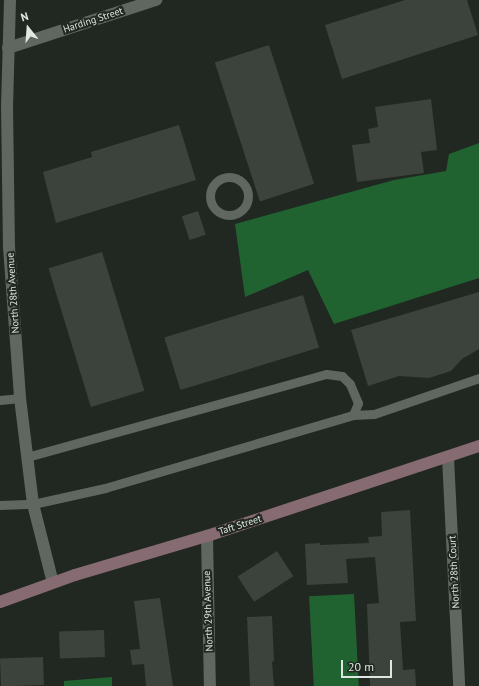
<!DOCTYPE html>
<html>
<head>
<meta charset="utf-8">
<style>
	body { margin:0 }
	#map { position:relative; width:479px; height:686px; overflow:hidden; background:#212721; font-family:"PT Sans",sans-serif }
	div>[style] { position:absolute }
	.water>* { inset:0; background:#206330; transform-origin:0 0 }
	.building>* { inset:0; background:#3c433d; transform-origin:0 0 }
	.lane>* { height:9px; margin:-4.5px; padding:0 4.5px; transform-origin:4.5px; border-radius:4.5px; background:#5f6760 }
	.lane>.ring { margin:-4.5px; padding:0; box-sizing:content-box; background:none; border:9px solid #5f6760; border-radius:50% }
	.street>* { height:12px; margin:-6px; padding:0 6px; transform-origin:6px; border-radius:6px; background:#5f6760 }
	.secondary>* { height:12px; margin:-6px; padding:0 6px; transform-origin:6px; border-radius:6px; background:#876b72 }
	span { translate:-50% -50%; white-space:nowrap; text-align:center; line-height:1.15; -webkit-text-stroke:4px #212721; paint-order:stroke }
	.street-label { font-size:10px; color:#e1e6e2 }
	.north { position:absolute; left:8px; top:8px; width:40px; height:40px; -webkit-text-stroke:3px #212721; paint-order:stroke; rotate:343deg; font-size:11px; font-weight:700; line-height:16px; text-align:center; color:#e1e6e2 }
	.north::after { content:''; display:block; margin:auto; width:14px; height:18px; background:#e1e6e2; clip-path:polygon(50% 0,100% 100%,50% 72%,0 100%) }
	.scale { position:absolute; left:341px; top:660px; width:51px; height:18px; box-sizing:border-box; border:2px solid #e1e6e2; border-top:0; padding-left:5px; font-size:12px; line-height:14px; white-space:nowrap; color:#e1e6e2; -webkit-text-stroke:3px #212721; paint-order:stroke }
</style>
</head>
<body>
<div id="map">
	<div class="water">
		<div style="clip-path:polygon(479px 143px,479px 278px,334px 324px,308px 270px,245px 297px,235px 224px,394px 180px,446px 171px,449px 154px)"></div>
		<div style="left:354px;top:594px;width:92px;height:45px;rotate:87deg"></div>
		<div style="clip-path:polygon(112px 677px,112px 686px,64px 686px,64px 681px)"></div>
	</div>
	<div class="building">
		<div style="clip-path:polygon(405px 0,467px 0,478px 35px,342px 79px,325px 25px)"></div>
		<div style="left:269px;top:45px;width:146px;height:57px;rotate:72deg"></div>
		<div style="clip-path:polygon(431px 99px,437px 150px,421px 152px,424px 173px,357px 182px,352px 145px,370px 143px,368px 129px,378px 127px,375px 107px)"></div>
		<div style="clip-path:polygon(179px 125px,196px 180px,56px 223px,43px 172px,92px 157px,91px 152px)"></div>
		<div style="left:198px;top:211px;width:25px;height:17px;rotate:72deg"></div>
		<div style="left:102px;top:252px;width:145px;height:56px;rotate:73deg"></div>
		<div style="clip-path:polygon(479px 292px,479px 349px,462px 359px,451px 371px,429px 378px,399px 376px,368px 386px,351px 330px)"></div>
		<div style="left:303px;top:295px;width:55px;height:145px;rotate:73deg"></div>
		<div style="clip-path:polygon(410px 510px,416px 621px,400px 622px,403px 670px,415px 669px,416px 686px,370px 686px,367px 604px,379px 603px,375px 557px,346px 559px,348px 583px,307px 585px,305px 544px,320px 543px,320px 545px,369px 543px,368px 537px,382px 536px,381px 512px)"></div>
		<div style="left:277px;top:551px;width:30px;height:47px;rotate:57deg"></div>
		<div style="clip-path:polygon(160px 598px,173px 686px,146px 686px,144px 664px,132px 665px,130px 650px,140px 649px,134px 601px)"></div>
		<div style="clip-path:polygon(272px 616px,274px 661px,272px 662px,274px 686px,250px 686px,247px 617px)"></div>
		<div style="left:104px;top:630px;width:27px;height:45px;rotate:88deg"></div>
		<div style="left:43px;top:657px;width:28px;height:43px;rotate:88deg"></div>
	</div>
	<div class="lane">
		<div class="ring" style="left:210px;top:177px;width:29px;height:29px"></div>
		<div style="left:0;top:400px;width:20px;rotate:-6deg"></div>
		<div style="left:353px;top:415px;width:21px;rotate:-3deg"></div>
		<div style="left:374px;top:414px;width:111px;rotate:-18.9deg"></div>
		<div style="left:0;top:505px;width:33px;rotate:-2deg"></div>
		<div style="left:33px;top:504px;width:74px;rotate:-12.5deg"></div>
		<div style="left:105px;top:488px;width:259px;rotate:-16.4deg"></div>
		<div style="left:353px;top:415px;width:13px;rotate:-67deg"></div>
		<div style="left:358px;top:403px;width:21px;rotate:-113deg"></div>
		<div style="left:350px;top:384px;width:11px;rotate:-135deg"></div>
		<div style="left:342px;top:376px;width:16px;rotate:-173deg"></div>
		<div style="left:326px;top:374px;width:311px;rotate:164.5deg"></div>
	</div>
	<div class="street">
		<div style="left:10px;top:0;width:105px;rotate:91.6deg"></div>
		<div style="left:7px;top:105px;width:142px;rotate:89.2deg"></div>
		<div style="left:9px;top:247px;width:151px;rotate:85.8deg"></div>
		<div style="left:20px;top:398px;width:107px;rotate:83deg"></div>
		<div style="left:33px;top:504px;width:81px;rotate:75.8deg"></div>
		<div style="left:8px;top:48px;width:156px;rotate:-18deg"></div>
		<div style="left:448px;top:457px;width:229px;rotate:87.2deg"></div>
		<div style="left:207px;top:536px;width:150px;rotate:88.9deg"></div>
	</div>
	<div class="secondary">
		<div style="left:0;top:602px;width:80px;rotate:-19.8deg"></div>
		<div style="left:75px;top:575px;width:138px;rotate:-16.5deg"></div>
		<div style="left:207px;top:536px;width:287px;rotate:-18.3deg"></div>
	</div>
	<div class="street-label">
		<span style="left:93px;top:20px;rotate:-18deg">Harding Street</span>
		<span style="left:13px;top:293px;rotate:-94deg">North 28th Avenue</span>
		<span style="left:240px;top:525px;rotate:-18deg">Taft Street</span>
		<span style="left:454px;top:572px;rotate:-93deg">North 28th Court</span>
		<span style="left:208px;top:611px;rotate:-92deg">North 29th Avenue</span>
	</div>
	<div class="north">N</div>
	<div class="scale">20 m</div>
</div>
</body>
</html>
